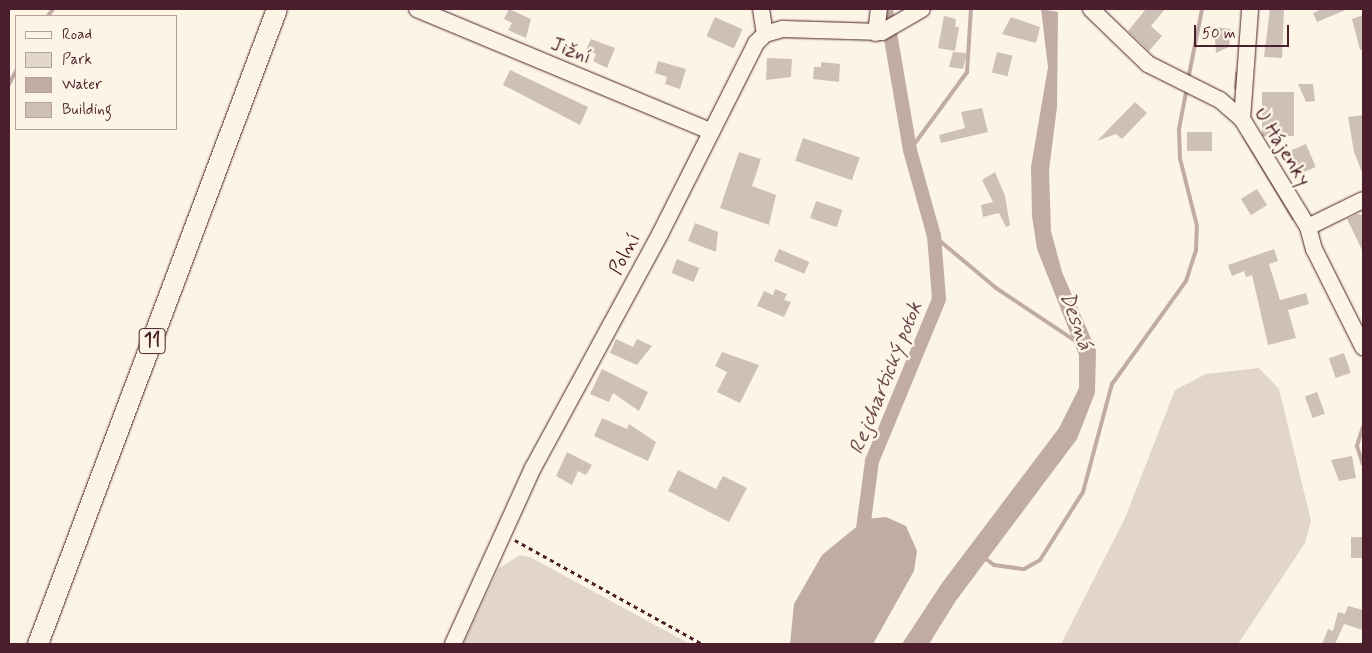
<!DOCTYPE html>
<html>
<head>
<meta charset="utf-8">
<style>
	body { margin:0 }
	#map { position:relative; width:1372px; height:653px; overflow:hidden; background:#fcf5e5; font-family:Mynerve,sans-serif }
	div>[style] { position:absolute }
	.green>* { inset:0; background:#e2d5ca }
	.water>* { inset:0; background:#c0aca5 }
	.stream>* { height:4px; margin:-2px; padding:0 2px; transform-origin:2px; border-radius:2px; background:#c0aca5 }
	.canal>* { height:14px; margin:-7px; padding:0 7px; transform-origin:7px; border-radius:7px; background:#c0aca5 }
	.building>* { inset:0; background:#cfc0b7; transform-origin:0 0 }
	.path>* { height:2.5px; margin-top:-1.25px; transform-origin:0; background:repeating-linear-gradient(90deg,#4a1f2b 0 4px,transparent 0 8px) }
	.roads { filter:drop-shadow(0 0 1px #4a1f2b) drop-shadow(0 0 1px #4a1f2b) }
	.minor>* { height:16px; margin:-8px; padding:0 8px; transform-origin:8px; border-radius:8px; background:#fcf5e5 }
	.major>* { height:20px; margin:-10px; padding:0 10px; transform-origin:10px; border-radius:10px; background:#fcf5e5 }
	span { translate:-50% -50%; white-space:nowrap; text-align:center; line-height:1.15; -webkit-text-stroke:5px #fcf5e5; paint-order:stroke }
	.shield-label span { padding:1px 4px; background:#fcf5e5; border:1px solid; border-radius:4px; -webkit-text-stroke-width:0 }
	.shield-label { font-size:19px; color:#4a1f2b; font-weight:700 }
	.street-label { font-size:20px; color:#4a1f2b }
	.water-label { font-size:21px; color:#6d4950; font-style:italic }
	.frame { position:absolute; inset:0; border:10px solid #4a1f2b; pointer-events:none }
	.legend { position:absolute; left:15px; top:15px; width:162px; height:115px; box-sizing:border-box; background:#fcf5e5; border:1px solid #b59f9b; margin:0; padding:6px 9px; list-style:none; font-size:15px; color:#4a1f2b }
	.legend li { display:flex; align-items:center; gap:10px; height:25px }
	.legend b { width:25px; border:1px solid #b59f9b }
	.scale { position:absolute; left:1194px; top:25px; width:95px; height:22px; box-sizing:border-box; border:2px solid #4a1f2b; border-top:0; padding-left:6px; font-size:15px; line-height:18px; white-space:nowrap; color:#4a1f2b; -webkit-text-stroke:4px #fcf5e5; paint-order:stroke }
</style>
</head>
<body>
<div id="map">
	<div class="green">
		<div style="clip-path:polygon(1259px 368px,1279px 389px,1311px 521px,1305px 543px,1238px 644px,1061px 644px,1125px 518px,1175px 390px,1206px 374px)"></div>
		<div style="clip-path:polygon(520px 555px,530px 557px,690px 644px,463px 644px,499px 568px)"></div>
	</div>
	<div class="water">
		<div style="clip-path:polygon(1041px 9px,1058px 12px,1057px 107px,1049px 170px,1051px 231px,1062px 272px,1096px 350px,1095px 393px,1077px 439px,955px 602px,929px 644px,902px 644px,942px 583px,1059px 428px,1079px 388px,1079px 355px,1037px 249px,1032px 216px,1031px 167px,1048px 67px)"></div>
		<div style="clip-path:polygon(886px 517px,906px 526px,917px 551px,914px 571px,873px 644px,790px 644px,794px 604px,822px 555px,866px 519px)"></div>
	</div>
	<div class="stream">
		<div style="left:48px;top:16px;width:9px;rotate:-54deg"></div>
		<div style="left:1188px;top:80px;width:72px;rotate:-78.8deg"></div>
		<div style="left:9px;top:84px;width:15px;rotate:-62deg"></div>
		<div style="left:1236px;top:88px;width:15px;rotate:-86deg"></div>
		<div style="left:1244px;top:136px;width:96px;rotate:59.1deg"></div>
		<div style="left:910px;top:150px;width:97px;rotate:-53.8deg"></div>
		<div style="left:967px;top:72px;width:63px;rotate:-86.4deg"></div>
		<div style="left:934px;top:236px;width:81px;rotate:40deg"></div>
		<div style="left:996px;top:288px;width:94px;rotate:33.7deg"></div>
		<div style="left:1363px;top:427px;width:20px;rotate:108deg"></div>
		<div style="left:1357px;top:446px;width:19px;rotate:72deg"></div>
		<div style="left:982px;top:556px;width:15px;rotate:37deg"></div>
		<div style="left:994px;top:565px;width:30px;rotate:8deg"></div>
		<div style="left:1024px;top:569px;width:18px;rotate:-29deg"></div>
		<div style="left:1040px;top:560px;width:80px;rotate:-57.7deg"></div>
		<div style="left:1083px;top:492px;width:112px;rotate:-75deg"></div>
		<div style="left:1112px;top:384px;width:127px;rotate:-54.3deg"></div>
		<div style="left:1186px;top:281px;width:32px;rotate:-72deg"></div>
		<div style="left:1196px;top:251px;width:25px;rotate:-88deg"></div>
		<div style="left:1197px;top:226px;width:69px;rotate:-104.2deg"></div>
		<div style="left:1180px;top:159px;width:30px;rotate:-92deg"></div>
		<div style="left:1179px;top:129px;width:43px;rotate:-79.2deg"></div>
	</div>
	<div class="canal">
		<div style="left:862px;top:536px;width:76px;rotate:-82.4deg"></div>
		<div style="left:872px;top:461px;width:175px;rotate:-67.5deg"></div>
		<div style="left:939px;top:299px;width:63px;rotate:-94.5deg"></div>
		<div style="left:934px;top:236px;width:89px;rotate:-105.6deg"></div>
		<div style="left:910px;top:150px;width:143px;rotate:-99.7deg"></div>
	</div>
	<div class="building">
		<div style="clip-path:polygon(509px 9px,531px 19px,526px 38px,508px 30px,512px 23px,504px 19px)"></div>
		<div style="clip-path:polygon(1146px 9px,1165px 9px,1151px 26px,1162px 36px,1149px 51px,1128px 31px)"></div>
		<div style="clip-path:polygon(1270px 9px,1284px 9px,1282px 58px,1264px 57px)"></div>
		<div style="clip-path:polygon(1322px 9px,1348px 9px,1317px 22px,1313px 13px)"></div>
		<div style="clip-path:polygon(1363px 15px,1363px 49px,1360px 50px,1352px 19px)"></div>
		<div style="clip-path:polygon(944px 16px,956px 19px,955px 27px,959px 27px,955px 51px,938px 48px)"></div>
		<div style="left:715px;top:17px;width:30px;height:21px;rotate:24deg"></div>
		<div style="clip-path:polygon(1011px 17px,1040px 27px,1036px 43px,1002px 34px)"></div>
		<div style="clip-path:polygon(1214px 27px,1231px 29px,1229px 47px,1216px 53px)"></div>
		<div style="clip-path:polygon(591px 39px,615px 48px,607px 68px,593px 61px,596px 54px,586px 50px)"></div>
		<div style="clip-path:polygon(953px 52px,967px 53px,963px 69px,949px 67px)"></div>
		<div style="left:997px;top:52px;width:16px;height:21px;rotate:14deg"></div>
		<div style="clip-path:polygon(767px 58px,792px 59px,791px 77px,766px 80px)"></div>
		<div style="clip-path:polygon(658px 61px,686px 69px,680px 89px,665px 84px,667px 77px,655px 73px)"></div>
		<div style="clip-path:polygon(821px 62px,840px 64px,839px 82px,813px 79px,814px 67px,821px 67px)"></div>
		<div style="clip-path:polygon(510px 70px,588px 107px,580px 125px,503px 85px)"></div>
		<div style="clip-path:polygon(1298px 84px,1313px 84px,1315px 101px,1306px 102px)"></div>
		<div style="left:1262px;top:92px;width:32px;height:44px"></div>
		<div style="clip-path:polygon(1135px 102px,1147px 113px,1122px 139px,1116px 134px,1097px 141px)"></div>
		<div style="clip-path:polygon(982px 108px,988px 132px,941px 143px,939px 135px,965px 128px,961px 112px)"></div>
		<div style="clip-path:polygon(1363px 115px,1363px 175px,1354px 152px,1348px 117px)"></div>
		<div style="left:1187px;top:132px;width:25px;height:19px"></div>
		<div style="left:803px;top:138px;width:60px;height:24px;rotate:19deg"></div>
		<div style="left:1306px;top:144px;width:25px;height:19px;rotate:67deg"></div>
		<div style="clip-path:polygon(739px 152px,761px 159px,752px 186px,776px 195px,769px 225px,720px 208px)"></div>
		<div style="clip-path:polygon(995px 172px,1005px 196px,1010px 225px,1006px 227px,999px 213px,983px 217px,981px 205px,993px 202px,982px 180px)"></div>
		<div style="left:1257px;top:189px;width:19px;height:19px;rotate:58deg"></div>
		<div style="left:816px;top:201px;width:28px;height:18px;rotate:19deg"></div>
		<div style="clip-path:polygon(1357px 214px,1363px 215px,1363px 252px,1347px 219px)"></div>
		<div style="clip-path:polygon(695px 223px,718px 232px,716px 252px,688px 241px)"></div>
		<div style="left:779px;top:249px;width:33px;height:13px;rotate:23deg"></div>
		<div style="clip-path:polygon(1274px 249px,1278px 261px,1269px 264px,1280px 300px,1306px 293px,1309px 304px,1288px 310px,1296px 338px,1268px 345px,1252px 275px,1246px 277px,1244px 271px,1232px 276px,1228px 265px)"></div>
		<div style="left:677px;top:259px;width:24px;height:15px;rotate:22deg"></div>
		<div style="clip-path:polygon(775px 289px,787px 294px,784px 300px,791px 302px,784px 317px,757px 306px,764px 291px,773px 295px)"></div>
		<div style="clip-path:polygon(616px 339px,633px 347px,637px 339px,652px 346px,637px 365px,610px 353px)"></div>
		<div style="clip-path:polygon(722px 352px,759px 365px,740px 403px,717px 392px,727px 372px,715px 366px)"></div>
		<div style="left:1344px;top:353px;width:21px;height:16px;rotate:71deg"></div>
		<div style="clip-path:polygon(602px 369px,648px 392px,639px 411px,613px 393px,609px 402px,590px 394px)"></div>
		<div style="left:1317px;top:392px;width:23px;height:13px;rotate:70deg"></div>
		<div style="clip-path:polygon(602px 418px,627px 429px,629px 424px,656px 442px,648px 461px,594px 436px)"></div>
		<div style="clip-path:polygon(567px 452px,592px 465px,586px 475px,578px 471px,572px 485px,556px 476px)"></div>
		<div style="clip-path:polygon(1352px 456px,1356px 478px,1339px 481px,1331px 460px)"></div>
		<div style="clip-path:polygon(678px 470px,716px 489px,723px 476px,747px 488px,729px 522px,668px 491px)"></div>
		<div style="left:1363px;top:537px;width:21px;height:12px;rotate:90deg"></div>
		<div style="clip-path:polygon(1348px 606px,1363px 610px,1363px 630px,1344px 624px,1335px 644px,1322px 644px,1328px 629px,1333px 631px,1338px 612px,1345px 614px)"></div>
	</div>
	<div class="path">
		<div style="left:515px;top:540px;width:215px;rotate:29deg"></div>
	</div>
	<div class="roads">
		<div class="minor">
			<div style="left:417px;top:9px;width:317px;rotate:22.6deg"></div>
			<div style="left:761px;top:9px;width:25px;rotate:81deg"></div>
			<div style="left:1091px;top:9px;width:79px;rotate:44deg"></div>
			<div style="left:1148px;top:64px;width:80px;rotate:26.6deg"></div>
			<div style="left:1220px;top:100px;width:29px;rotate:41deg"></div>
			<div style="left:1242px;top:119px;width:127px;rotate:58.6deg"></div>
			<div style="left:1308px;top:227px;width:61px;rotate:-26.1deg"></div>
			<div style="left:876px;top:33px;width:24px;rotate:-83deg"></div>
			<div style="left:1242px;top:119px;width:110px;rotate:-85.8deg"></div>
			<div style="left:1308px;top:227px;width:23px;rotate:75deg"></div>
			<div style="left:1314px;top:249px;width:110px;rotate:63.4deg"></div>
			<div style="left:453px;top:644px;width:193px;rotate:-65.6deg"></div>
			<div style="left:533px;top:468px;width:266px;rotate:-61.5deg"></div>
			<div style="left:660px;top:234px;width:214px;rotate:-63.3deg"></div>
			<div style="left:756px;top:43px;width:13px;rotate:-45deg"></div>
			<div style="left:765px;top:34px;width:19px;rotate:-16deg"></div>
			<div style="left:783px;top:29px;width:99px;rotate:1.7deg"></div>
			<div style="left:882px;top:32px;width:46px;rotate:-29.9deg"></div>
		</div>
		<div class="major">
			<div style="left:38px;top:644px;width:678px;rotate:-69.37deg"></div>
		</div>
	</div>
	<div class="shield-label">
		<span style="left:152px;top:341px">11</span>
	</div>
	<div class="street-label">
		<span style="left:571px;top:51px;rotate:22deg">Jižní</span>
		<span style="left:1282px;top:147px;rotate:58deg">U Hájenky</span>
		<span style="left:625px;top:254px;rotate:-62deg">Polní</span>
	</div>
	<div class="water-label">
		<span style="left:1076px;top:321px;rotate:70deg">Desná</span>
		<span style="left:886px;top:378px;rotate:-68deg">Rejchartický potok</span>
	</div>
	<div class="frame"></div>
	<ul class="legend">
	<li><b style="height:6px;background:#fcf5e5"></b>Road</li>
	<li><b style="height:14px;background:#e2d5ca"></b>Park</li>
	<li><b style="height:14px;background:#c0aca5"></b>Water</li>
	<li><b style="height:14px;background:#cfc0b7"></b>Building</li>
	</ul>
	<div class="scale">50 m</div>
</div>
</body>
</html>
